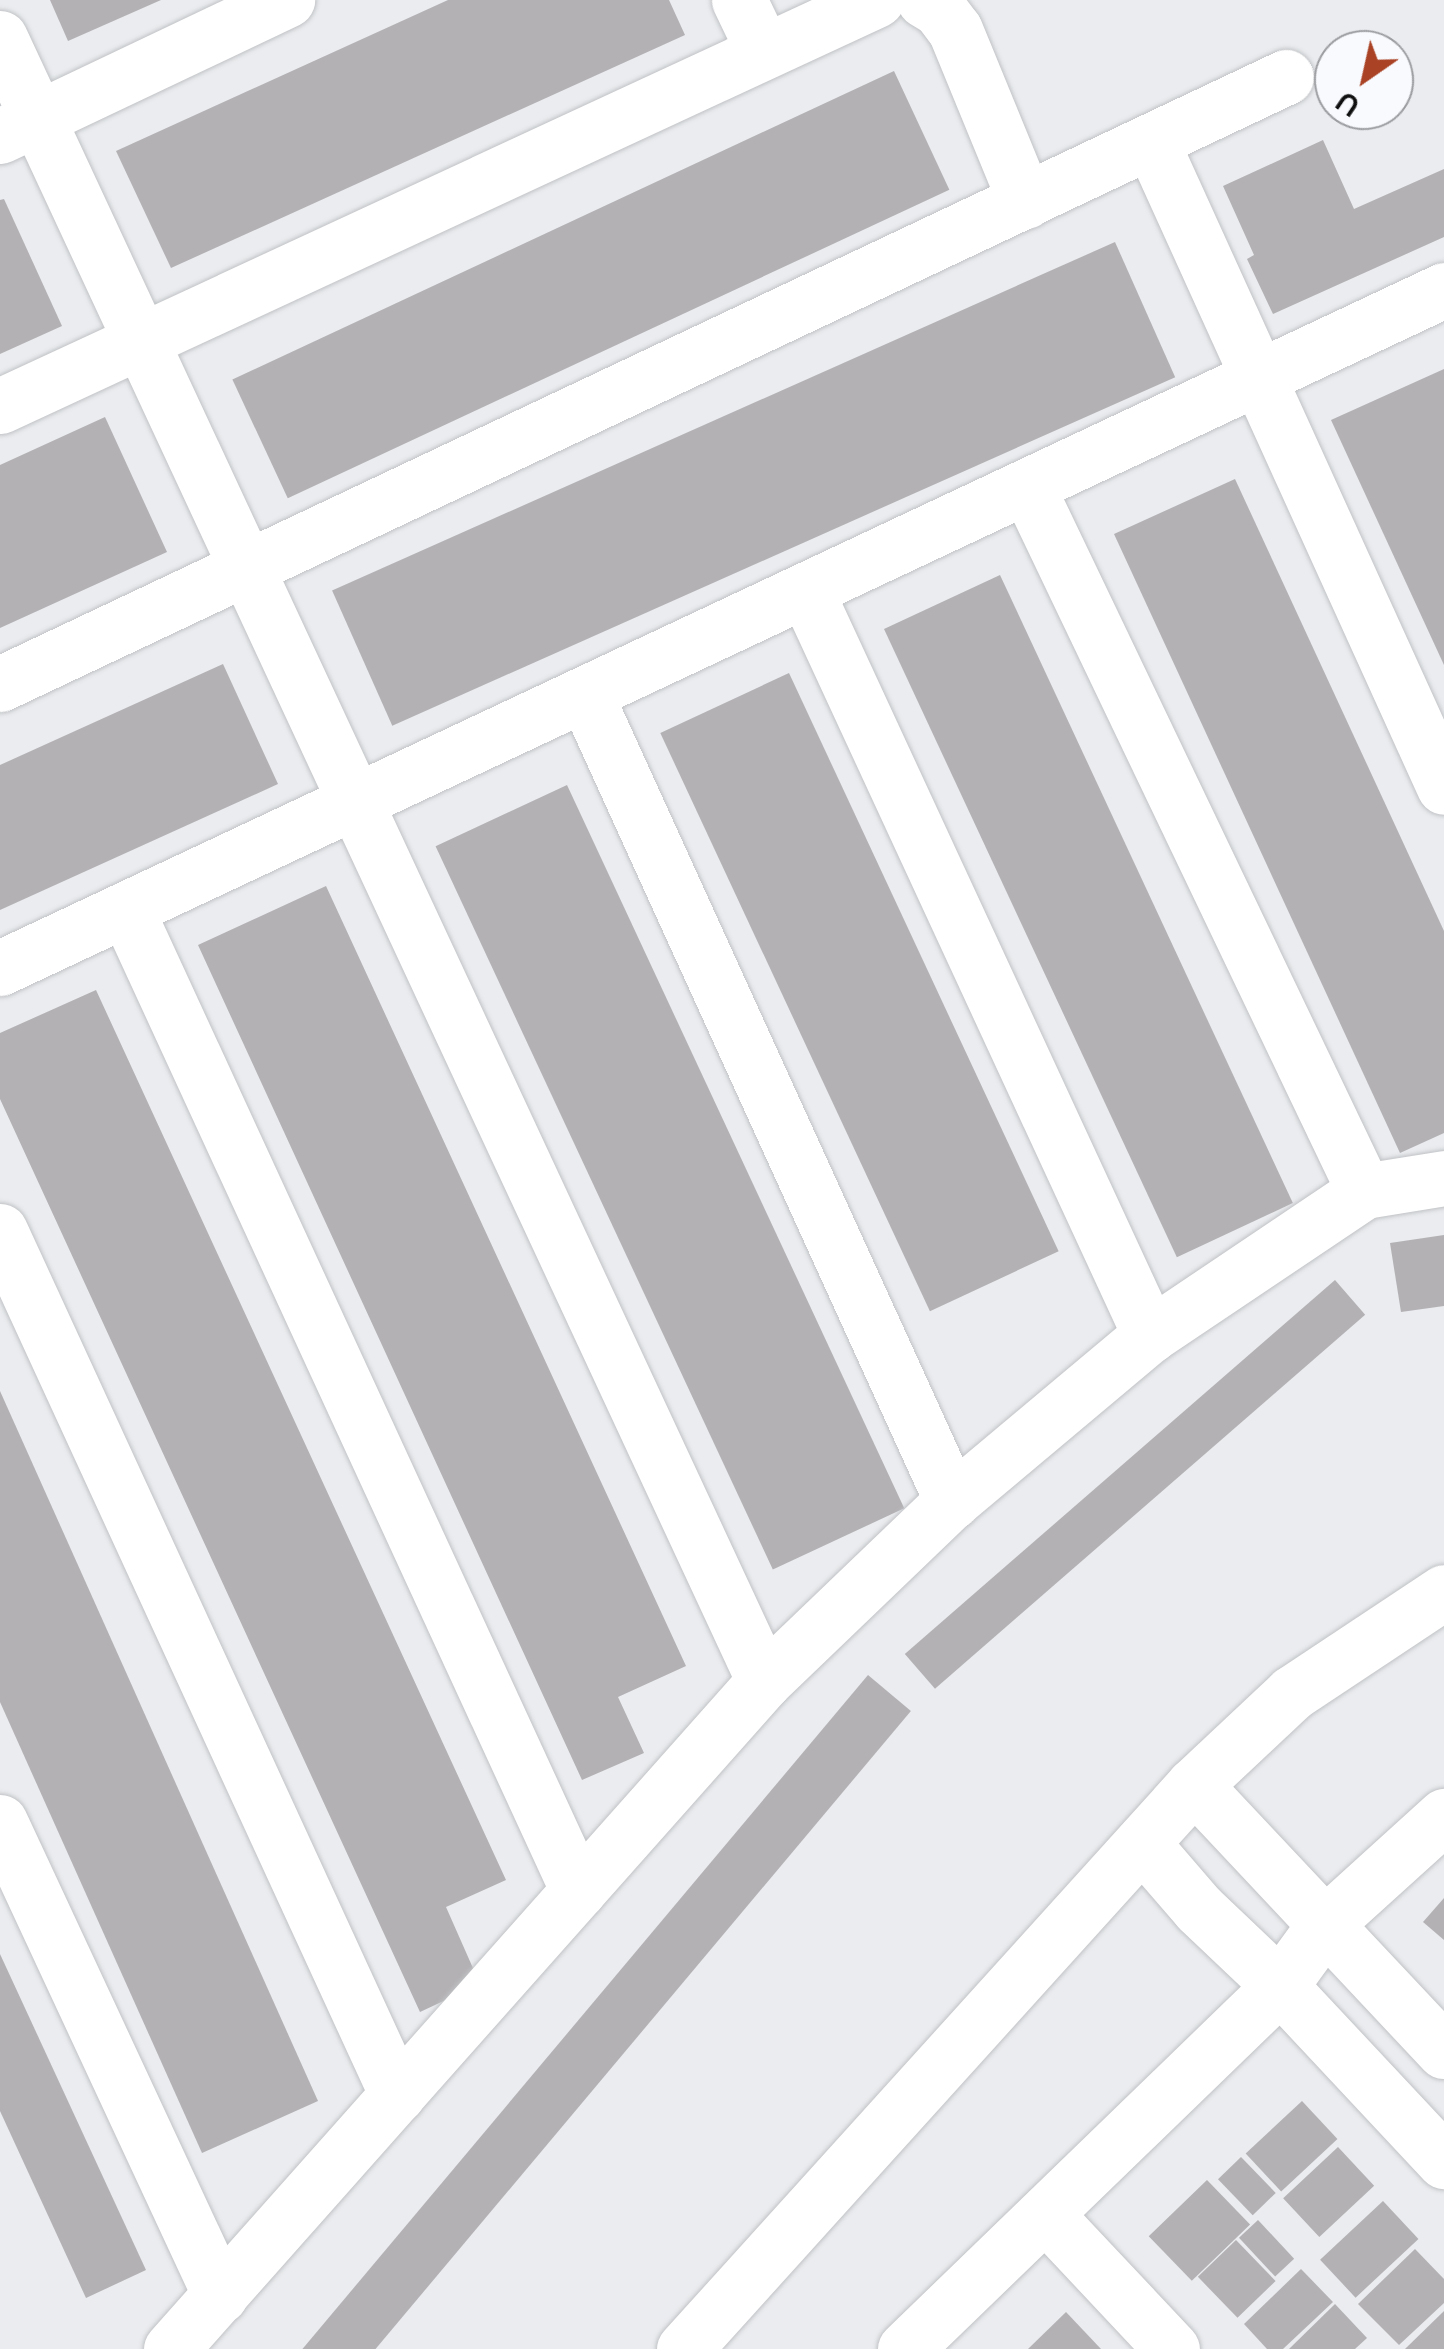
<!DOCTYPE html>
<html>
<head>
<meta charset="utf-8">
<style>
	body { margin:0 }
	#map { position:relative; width:1444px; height:2349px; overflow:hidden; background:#eaecef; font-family:Raleway,sans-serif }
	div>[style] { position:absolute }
	.building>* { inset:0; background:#b3b1b4; transform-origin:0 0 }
	.roads { filter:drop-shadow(0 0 2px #c0c2c5) drop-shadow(0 0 2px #c0c2c5) }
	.minor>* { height:55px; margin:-27.5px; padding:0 27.5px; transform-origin:27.5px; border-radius:27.5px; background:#fff }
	span { translate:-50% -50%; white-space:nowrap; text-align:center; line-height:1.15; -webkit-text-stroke:9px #f8fafd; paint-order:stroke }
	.north { position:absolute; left:1314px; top:30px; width:100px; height:100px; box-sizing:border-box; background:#f8fafd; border:2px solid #9b9c9f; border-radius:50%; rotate:214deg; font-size:28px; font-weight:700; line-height:40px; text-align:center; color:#101011 }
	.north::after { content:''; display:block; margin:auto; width:35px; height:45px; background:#aa4225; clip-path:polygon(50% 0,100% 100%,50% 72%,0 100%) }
</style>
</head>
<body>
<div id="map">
	<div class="building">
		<div style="clip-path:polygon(50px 0,161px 0,68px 41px)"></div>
		<div style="clip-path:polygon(448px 0,669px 0,685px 35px,171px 268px,116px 151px)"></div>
		<div style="left:894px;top:71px;width:131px;height:730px;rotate:65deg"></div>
		<div style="clip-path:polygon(1323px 140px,1354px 209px,1444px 169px,1444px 237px,1273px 314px,1247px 259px,1254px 255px,1223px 186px)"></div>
		<div style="clip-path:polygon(4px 199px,62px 326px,0 354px,0 200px)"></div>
		<div style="left:1115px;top:242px;width:148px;height:857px;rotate:66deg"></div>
		<div style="clip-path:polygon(1444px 369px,1444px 665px,1331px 420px)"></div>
		<div style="clip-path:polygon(105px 417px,167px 552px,0 628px,0 465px)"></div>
		<div style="clip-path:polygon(1235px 479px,1444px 931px,1444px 1133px,1400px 1153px,1114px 534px)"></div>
		<div style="left:1000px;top:575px;width:693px;height:128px;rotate:65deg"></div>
		<div style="clip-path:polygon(223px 664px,278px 784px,0 910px,0 765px)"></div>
		<div style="left:789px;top:673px;width:638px;height:142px;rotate:65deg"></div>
		<div style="left:567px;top:785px;width:798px;height:145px;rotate:65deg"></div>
		<div style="clip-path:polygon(326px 886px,686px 1666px,618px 1697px,644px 1753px,582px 1780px,198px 945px)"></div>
		<div style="clip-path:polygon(96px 990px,506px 1880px,446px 1907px,480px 1984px,420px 2012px,0 1099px,0 1033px)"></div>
		<div style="clip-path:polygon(1444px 1235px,1444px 1306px,1401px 1312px,1390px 1243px)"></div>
		<div style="left:1335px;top:1280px;width:46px;height:570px;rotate:49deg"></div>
		<div style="clip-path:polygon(0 1391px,318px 2101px,202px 2153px,0 1702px)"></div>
		<div style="left:868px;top:1675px;width:56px;height:902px;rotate:40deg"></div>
		<div style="clip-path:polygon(1444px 1898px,1444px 1940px,1423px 1922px)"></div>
		<div style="clip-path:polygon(0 1954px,146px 2270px,86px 2298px,0 2111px)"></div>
		<div style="left:1302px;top:2101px;width:52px;height:77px;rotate:47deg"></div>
		<div style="left:1338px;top:2147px;width:53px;height:75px;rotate:47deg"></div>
		<div style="left:1241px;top:2157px;width:50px;height:32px;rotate:46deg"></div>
		<div style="left:1207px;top:2180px;width:62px;height:81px;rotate:46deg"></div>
		<div style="left:1383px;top:2201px;width:52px;height:86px;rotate:47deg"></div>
		<div style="left:1258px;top:2220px;width:53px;height:26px;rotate:47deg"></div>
		<div style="left:1236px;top:2240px;width:57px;height:53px;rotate:46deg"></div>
		<div style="clip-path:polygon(1415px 2249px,1444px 2279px,1444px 2303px,1399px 2345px,1358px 2304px)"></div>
		<div style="clip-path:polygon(1301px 2269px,1333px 2302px,1283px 2349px,1267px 2349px,1244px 2324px)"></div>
		<div style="clip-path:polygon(1335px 2304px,1367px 2338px,1355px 2349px,1289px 2349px)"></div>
		<div style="clip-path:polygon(1444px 2311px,1444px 2349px,1405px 2349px)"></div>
		<div style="clip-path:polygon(1066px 2312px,1101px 2349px,1028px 2349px)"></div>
	</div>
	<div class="roads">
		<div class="minor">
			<div style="left:739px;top:0;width:55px;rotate:64.4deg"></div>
			<div style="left:924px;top:0;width:17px;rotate:31deg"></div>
			<div style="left:939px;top:9px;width:26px;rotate:53deg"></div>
			<div style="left:955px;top:30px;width:185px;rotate:67.7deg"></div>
			<div style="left:0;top:38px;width:1812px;rotate:65.06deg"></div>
			<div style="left:0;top:136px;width:318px;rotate:-25.4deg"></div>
			<div style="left:1151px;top:141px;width:709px;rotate:65.6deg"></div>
			<div style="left:0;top:406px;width:966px;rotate:-24.87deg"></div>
			<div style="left:1027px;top:486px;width:781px;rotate:64.45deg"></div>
			<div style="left:806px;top:591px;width:820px;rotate:65.19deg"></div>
			<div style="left:0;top:684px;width:1422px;rotate:-25.27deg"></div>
			<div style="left:585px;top:694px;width:887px;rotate:65.55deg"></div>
			<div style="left:126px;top:909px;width:1081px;rotate:65.28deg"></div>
			<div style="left:0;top:968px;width:1595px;rotate:-25.15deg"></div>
			<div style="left:0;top:1231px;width:951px;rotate:65.32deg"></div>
			<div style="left:1194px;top:1785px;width:365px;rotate:46.8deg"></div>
			<div style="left:0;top:1822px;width:522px;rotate:65.06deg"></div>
			<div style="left:1142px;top:1843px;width:87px;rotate:49.2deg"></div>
			<div style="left:1199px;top:1909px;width:112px;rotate:43.5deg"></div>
			<div style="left:1280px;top:1986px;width:240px;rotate:46.9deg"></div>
			<div style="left:1046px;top:2215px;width:184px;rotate:46.8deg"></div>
			<div style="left:171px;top:2349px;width:893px;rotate:-48.4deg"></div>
			<div style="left:764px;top:1681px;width:260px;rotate:-43.8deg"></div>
			<div style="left:952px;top:1501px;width:258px;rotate:-40deg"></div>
			<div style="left:1150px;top:1335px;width:258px;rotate:-33.9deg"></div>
			<div style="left:1364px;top:1191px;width:81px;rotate:-9.2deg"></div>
			<div style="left:684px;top:2349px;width:760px;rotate:-47.88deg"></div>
			<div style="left:1194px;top:1785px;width:134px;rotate:-43.2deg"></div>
			<div style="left:1292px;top:1693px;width:182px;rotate:-33.6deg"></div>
			<div style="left:905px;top:2349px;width:522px;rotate:-44.07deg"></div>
			<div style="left:1280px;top:1986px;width:77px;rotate:-54deg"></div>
			<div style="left:1325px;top:1924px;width:161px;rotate:-42.2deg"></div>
		</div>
	</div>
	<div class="north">U</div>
</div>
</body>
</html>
